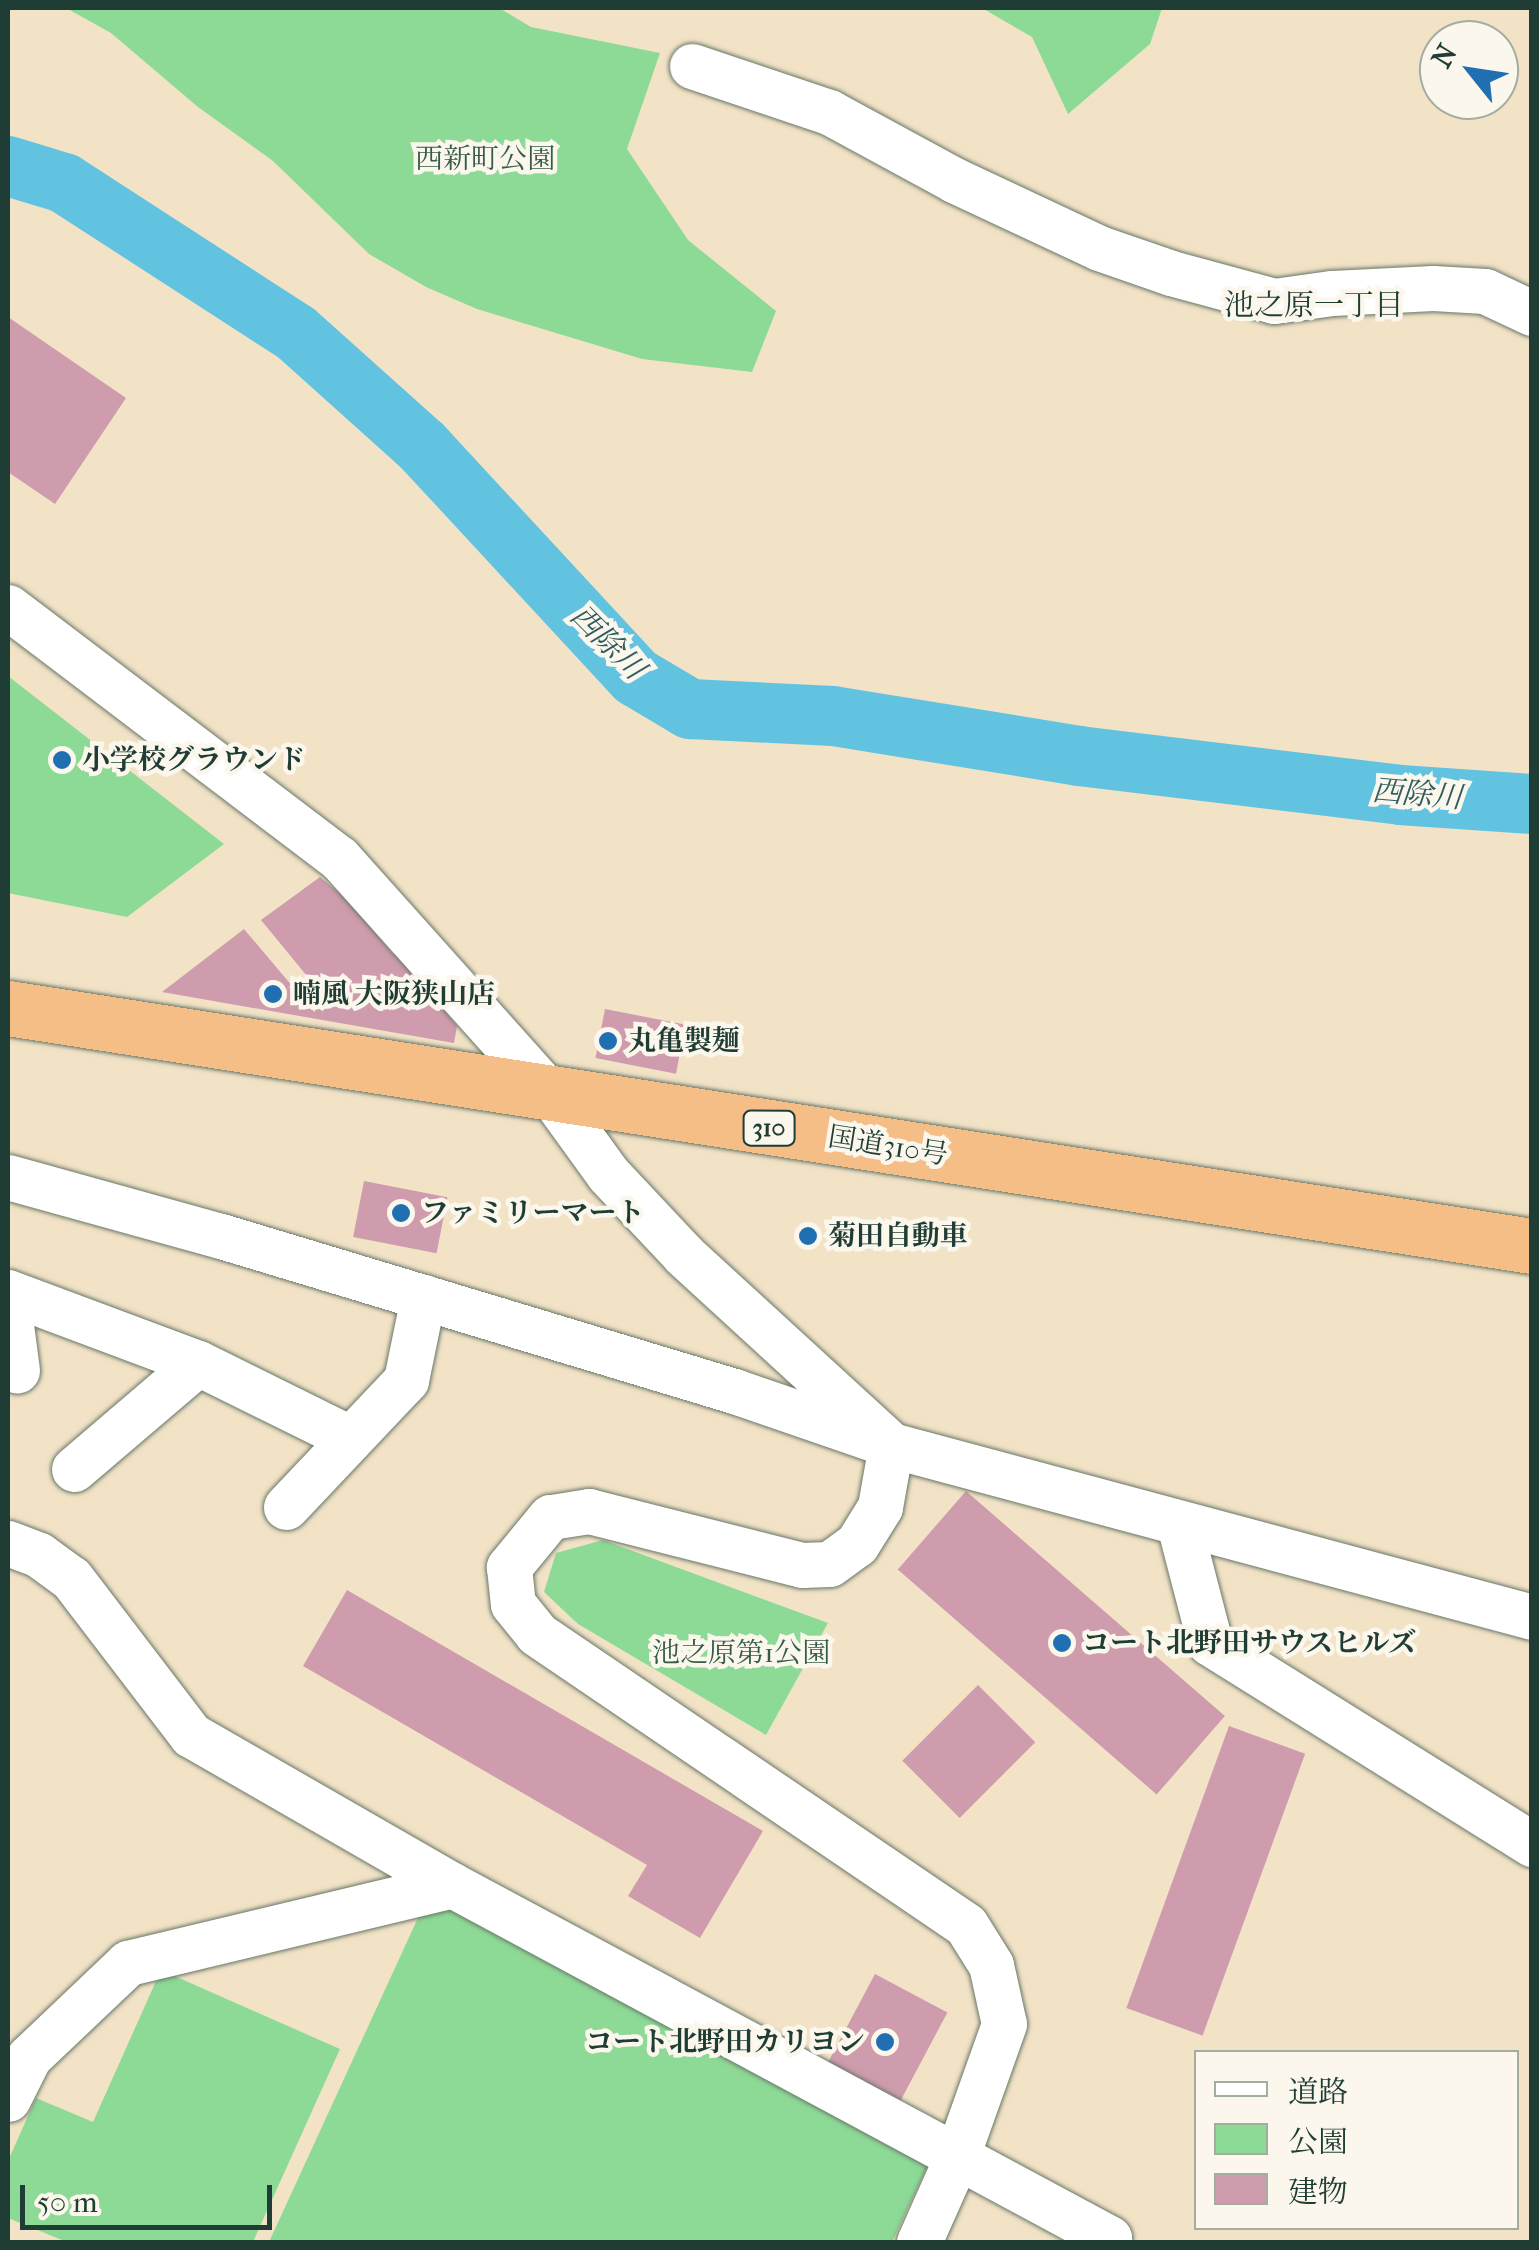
<!DOCTYPE html>
<html>
<head>
<meta charset="utf-8">
<style>
	body { margin:0 }
	#map { position:relative; width:1539px; height:2250px; overflow:hidden; background:#f2e3c7; font-family:"IM FELL French Canon","Noto Serif JP",serif }
	div>[style] { position:absolute }
	.green>* { inset:0; background:#8dda97 }
	.river>* { height:60px; margin:-30px; padding:0 30px; transform-origin:30px; border-radius:30px; background:#62c3e0 }
	.building>* { inset:0; background:#ce9cad; transform-origin:0 0 }
	.roads { filter:drop-shadow(0 0 2px #697767) drop-shadow(0 0 2px #697767) }
	.minor>* { height:45px; margin:-22.5px; padding:0 22.5px; transform-origin:22.5px; border-radius:22.5px; background:#fff }
	.highway>* { height:55px; margin:-27.5px; padding:0 27.5px; transform-origin:27.5px; border-radius:27.5px; background:#f6be87 }
	.dots>* { width:28px; height:28px; translate:-50% -50%; box-sizing:border-box; border:5px solid #fbf7ec; border-radius:50% }
	span { translate:-50% -50%; white-space:nowrap; text-align:center; line-height:1.15; -webkit-text-stroke:9px #fbf7ec; paint-order:stroke }
	.shield-label span { padding:2px 8px; background:#fbf7ec; border:2px solid; border-radius:8px; -webkit-text-stroke-width:0 }
	.shield-label { font-size:25px; color:#1f3d34; font-weight:700 }
	.park-label { font-size:28px; color:#355c48 }
	.poi-label { font-size:28px; color:#1f3d34; font-weight:700 }
	.left { translate:0 -50%; text-align:left }
	.right { translate:-100% -50%; text-align:right }
	.street-label { font-size:28px; color:#1f3d34 }
	.neighbourhood-label { font-size:30px; color:#1f3d34 }
	.water-label { font-size:30px; color:#305e5f; font-style:italic }
	.frame { position:absolute; inset:0; border:10px solid #1f3d34; pointer-events:none }
	.legend { position:absolute; left:1194px; top:2050px; width:325px; height:180px; box-sizing:border-box; background:#fbf7ec; border:2px solid #a3ada2; margin:0; padding:12px 18px; list-style:none; font-size:30px; color:#1f3d34 }
	.legend li { display:flex; align-items:center; gap:20px; height:50px }
	.legend b { width:50px; border:2px solid #a3ada2 }
	.north { position:absolute; left:1419px; top:20px; width:100px; height:100px; box-sizing:border-box; background:#fbf7ec; border:2px solid #a3ada2; border-radius:50%; rotate:300deg; font-size:28px; font-weight:700; line-height:40px; text-align:center; color:#1f3d34 }
	.north::after { content:''; display:block; margin:auto; width:35px; height:45px; background:#1f6fb2; clip-path:polygon(50% 0,100% 100%,50% 72%,0 100%) }
	.scale { position:absolute; left:20px; top:2185px; width:252px; height:45px; box-sizing:border-box; border:5px solid #1f3d34; border-top:0; padding-left:12px; font-size:30px; line-height:35px; white-space:nowrap; color:#1f3d34; -webkit-text-stroke:8px #fbf7ec; paint-order:stroke }
</style>
</head>
<body>
<div id="map">
	<div class="green">
		<div style="clip-path:polygon(66px 8px,499px 8px,531px 27px,660px 53px,627px 149px,688px 240px,776px 311px,752px 372px,642px 359px,477px 309px,426px 287px,369px 254px,273px 161px,198px 107px,111px 33px)"></div>
		<div style="clip-path:polygon(982px 8px,1162px 8px,1150px 44px,1068px 114px,1032px 37px)"></div>
		<div style="clip-path:polygon(8px 676px,224px 844px,127px 917px,8px 893px)"></div>
		<div style="clip-path:polygon(603px 1540px,828px 1623px,766px 1735px,578px 1624px,544px 1592px,556px 1553px)"></div>
		<div style="clip-path:polygon(452px 1898px,929px 2163px,892px 2242px,269px 2242px,423px 1907px)"></div>
		<div style="clip-path:polygon(161px 1970px,340px 2049px,253px 2242px,67px 2242px,8px 2218px,8px 2161px,36px 2098px,93px 2122px)"></div>
	</div>
	<div class="river">
		<div style="left:8px;top:166px;width:59px;rotate:16.9deg"></div>
		<div style="left:64px;top:183px;width:276px;rotate:32.9deg"></div>
		<div style="left:296px;top:333px;width:169px;rotate:41.9deg"></div>
		<div style="left:422px;top:446px;width:315px;rotate:47.2deg"></div>
		<div style="left:636px;top:677px;width:63px;rotate:30.7deg"></div>
		<div style="left:690px;top:709px;width:143px;rotate:2.8deg"></div>
		<div style="left:833px;top:716px;width:249px;rotate:9.2deg"></div>
		<div style="left:1079px;top:756px;width:323px;rotate:6.9deg"></div>
		<div style="left:1400px;top:795px;width:132px;rotate:3.9deg"></div>
	</div>
	<div class="building">
		<div style="clip-path:polygon(8px 317px,126px 398px,55px 504px,8px 472px)"></div>
		<div style="clip-path:polygon(320px 877px,348px 900px,393px 954px,396px 951px,457px 1026px,454px 1043px,162px 992px,244px 929px,314px 1012px,325px 998px,261px 920px)"></div>
		<div style="left:605px;top:1009px;width:82px;height:50px;rotate:11deg"></div>
		<div style="left:364px;top:1181px;width:85px;height:57px;rotate:11deg"></div>
		<div style="left:966px;top:1491px;width:343px;height:104px;rotate:41deg"></div>
		<div style="clip-path:polygon(347px 1590px,763px 1831px,700px 1938px,628px 1896px,647px 1865px,303px 1666px)"></div>
		<div style="left:978px;top:1685px;width:81px;height:107px;rotate:45deg"></div>
		<div style="left:1229px;top:1726px;width:81px;height:300px;rotate:20deg"></div>
		<div style="left:875px;top:1974px;width:82px;height:109px;rotate:28deg"></div>
	</div>
	<div class="roads">
		<div class="minor">
			<div style="left:692px;top:66px;width:145px;rotate:18.6deg"></div>
			<div style="left:829px;top:112px;width:142px;rotate:28.5deg"></div>
			<div style="left:954px;top:180px;width:160px;rotate:25.1deg"></div>
			<div style="left:1099px;top:248px;width:76px;rotate:19.1deg"></div>
			<div style="left:1171px;top:273px;width:107px;rotate:15.2deg"></div>
			<div style="left:1274px;top:301px;width:59px;rotate:-7.9deg"></div>
			<div style="left:1332px;top:293px;width:101px;rotate:-2.8deg"></div>
			<div style="left:1433px;top:288px;width:52px;rotate:3.3deg"></div>
			<div style="left:1485px;top:291px;width:52px;rotate:25.1deg"></div>
			<div style="left:8px;top:607px;width:415px;rotate:37.2deg"></div>
			<div style="left:339px;top:858px;width:318px;rotate:48.2deg"></div>
			<div style="left:551px;top:1095px;width:97px;rotate:54.2deg"></div>
			<div style="left:608px;top:1174px;width:111px;rotate:46.8deg"></div>
			<div style="left:684px;top:1255px;width:281px;rotate:42.5deg"></div>
			<div style="left:891px;top:1445px;width:664px;rotate:15.02deg"></div>
			<div style="left:8px;top:1177px;width:221px;rotate:15.5deg"></div>
			<div style="left:221px;top:1236px;width:536px;rotate:16.81deg"></div>
			<div style="left:734px;top:1391px;width:166px;rotate:19deg"></div>
			<div style="left:891px;top:1445px;width:63px;rotate:100.1deg"></div>
			<div style="left:880px;top:1507px;width:44px;rotate:121.9deg"></div>
			<div style="left:857px;top:1544px;width:34px;rotate:144deg"></div>
			<div style="left:829px;top:1564px;width:27px;rotate:178deg"></div>
			<div style="left:802px;top:1565px;width:220px;rotate:-165.8deg"></div>
			<div style="left:589px;top:1511px;width:39px;rotate:171deg"></div>
			<div style="left:550px;top:1517px;width:65px;rotate:129.4deg"></div>
			<div style="left:509px;top:1567px;width:37px;rotate:84deg"></div>
			<div style="left:513px;top:1604px;width:38px;rotate:51deg"></div>
			<div style="left:537px;top:1634px;width:518px;rotate:34.15deg"></div>
			<div style="left:966px;top:1925px;width:47px;rotate:58deg"></div>
			<div style="left:991px;top:1965px;width:60px;rotate:77.6deg"></div>
			<div style="left:1004px;top:2024px;width:143px;rotate:109.6deg"></div>
			<div style="left:956px;top:2159px;width:91px;rotate:114deg"></div>
			<div style="left:8px;top:1292px;width:203px;rotate:20.5deg"></div>
			<div style="left:198px;top:1363px;width:169px;rotate:26.3deg"></div>
			<div style="left:8px;top:1302px;width:69px;rotate:82.5deg"></div>
			<div style="left:74px;top:1469px;width:163px;rotate:-40.5deg"></div>
			<div style="left:286px;top:1507px;width:175px;rotate:-46.6deg"></div>
			<div style="left:406px;top:1380px;width:85px;rotate:-78.4deg"></div>
			<div style="left:1179px;top:1524px;width:123px;rotate:75.4deg"></div>
			<div style="left:1210px;top:1643px;width:380px;rotate:32deg"></div>
			<div style="left:8px;top:1543px;width:33px;rotate:21deg"></div>
			<div style="left:39px;top:1555px;width:39px;rotate:36deg"></div>
			<div style="left:71px;top:1578px;width:198px;rotate:52.6deg"></div>
			<div style="left:191px;top:1735px;width:301px;rotate:29.9deg"></div>
			<div style="left:8px;top:2099px;width:47px;rotate:-63.4deg"></div>
			<div style="left:29px;top:2057px;width:137px;rotate:-43.5deg"></div>
			<div style="left:128px;top:1963px;width:333px;rotate:-13.5deg"></div>
			<div style="left:452px;top:1885px;width:746px;rotate:28.25deg"></div>
			<div style="left:1109px;top:2238px;width:4px;rotate:117deg"></div>
		</div>
		<div class="highway">
			<div style="left:8px;top:1008px;width:1542px;rotate:8.88deg"></div>
		</div>
	</div>
	<div class="dots">
		<div style="left:62px;top:760px;background:#1f6fb2"></div>
		<div style="left:273px;top:994px;background:#1f6fb2"></div>
		<div style="left:608px;top:1041px;background:#1f6fb2"></div>
		<div style="left:401px;top:1213px;background:#1f6fb2"></div>
		<div style="left:808px;top:1236px;background:#1f6fb2"></div>
		<div style="left:1062px;top:1643px;background:#1f6fb2"></div>
		<div style="left:885px;top:2042px;background:#1f6fb2"></div>
	</div>
	<div class="shield-label">
		<span style="left:769px;top:1128px">310</span>
	</div>
	<div class="park-label">
		<span style="left:485px;top:159px">西新町公園</span>
		<span style="left:741px;top:1653px">池之原第1公園</span>
	</div>
	<div class="poi-label">
		<span class="left" style="left:82px;top:760px">小学校グラウンド</span>
		<span class="left" style="left:293px;top:994px">喃風 大阪狭山店</span>
		<span class="left" style="left:628px;top:1041px">丸亀製麺</span>
		<span class="left" style="left:421px;top:1213px">ファミリーマート</span>
		<span class="left" style="left:828px;top:1236px">菊田自動車</span>
		<span class="left" style="left:1082px;top:1643px">コート北野田サウスヒルズ</span>
		<span class="right" style="left:865px;top:2042px">コート北野田カリヨン</span>
	</div>
	<div class="street-label">
		<span style="left:888px;top:1146px;rotate:9deg">国道310号</span>
	</div>
	<div class="neighbourhood-label">
		<span style="left:1314px;top:306px">池之原一丁目</span>
	</div>
	<div class="water-label">
		<span style="left:607px;top:643px;rotate:45deg">西除川</span>
		<span style="left:1417px;top:795px;rotate:5deg">西除川</span>
	</div>
	<div class="frame"></div>
	<ul class="legend">
	<li><b style="height:12px;background:#fff"></b>道路</li>
	<li><b style="height:28px;background:#8dda97"></b>公園</li>
	<li><b style="height:28px;background:#ce9cad"></b>建物</li>
	</ul>
	<div class="north">N</div>
	<div class="scale">50 m</div>
</div>
</body>
</html>
